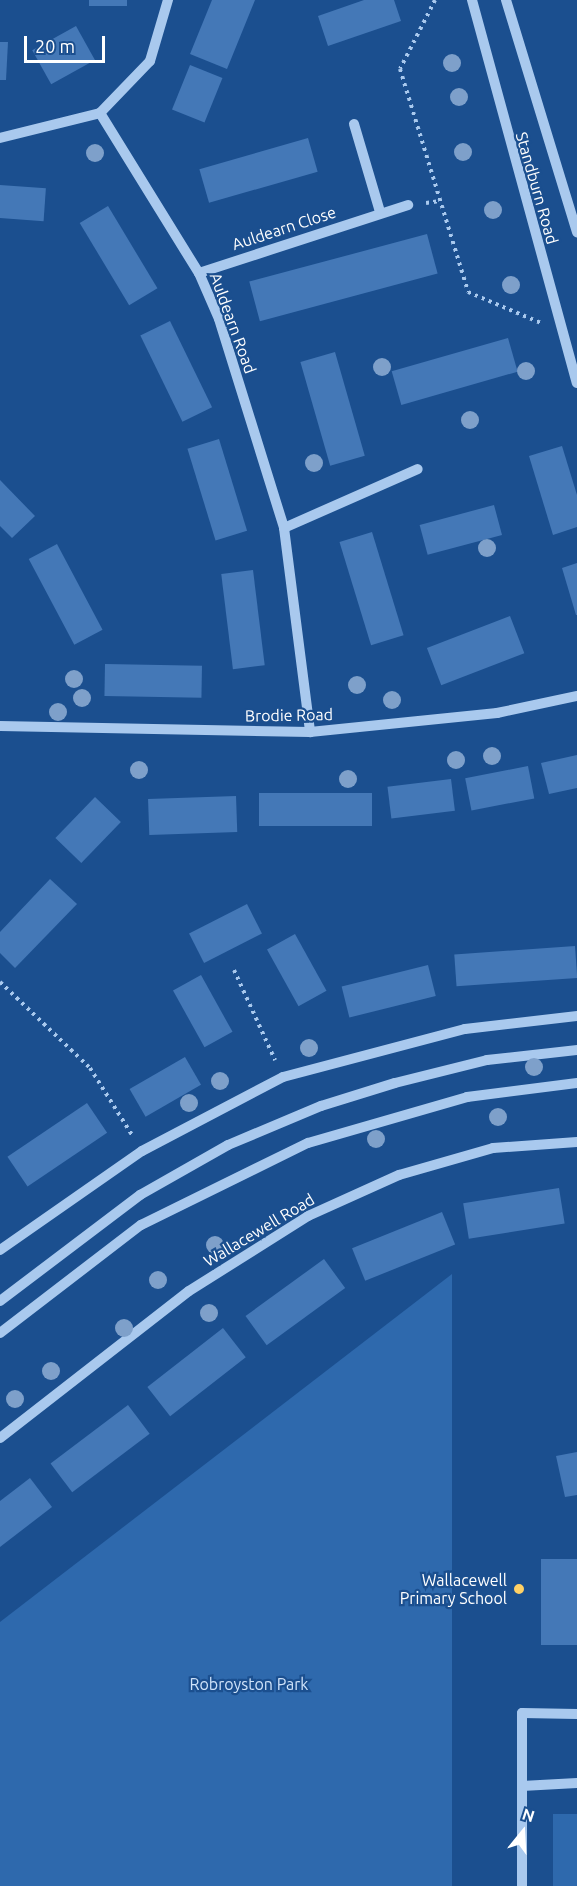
<!DOCTYPE html>
<html>
<head>
<meta charset="utf-8">
<style>
	body { margin:0 }
	#map { position:relative; width:577px; height:1886px; overflow:hidden; background:#1b4f8f; font-family:Ubuntu,sans-serif }
	div>[style] { position:absolute }
	.green>* { inset:0; background:#2e69ad; transform-origin:0 0 }
	.building>* { inset:0; background:#4478b7; transform-origin:0 0 }
	.path>* { height:4px; margin-top:-2px; transform-origin:0; background:repeating-linear-gradient(90deg,#a9c9ee 0 3px,transparent 0 7.5px) }
	.minor>* { height:10px; margin:-5px; padding:0 5px; transform-origin:5px; border-radius:5px; background:#a9c9ee }
	.trees>* { width:18px; height:18px; margin:-9px; border-radius:50%; background:#7ea0ca }
	.dots>* { width:16px; height:16px; translate:-50% -50%; box-sizing:border-box; border:3px solid #1b4f8f; border-radius:50% }
	span { translate:-50% -50%; white-space:nowrap; text-align:center; line-height:1.15; -webkit-text-stroke:4.5px #1b4f8f; paint-order:stroke }
	.street-label { font-size:16px; color:#fff }
	.poi-label { font-size:16px; color:#fff }
	.right { translate:-100% -50%; text-align:right }
	.park-label { font-size:16px; color:#cfe3fa }
	.north { position:absolute; left:493px; top:1802px; width:60px; height:60px; -webkit-text-stroke:4px #1b4f8f; paint-order:stroke; rotate:18deg; font-size:16px; font-weight:700; line-height:24px; text-align:center; color:#fff }
	.north::after { content:''; display:block; margin:auto; width:21px; height:27px; background:#fff; clip-path:polygon(50% 0,100% 100%,50% 72%,0 100%) }
	.scale { position:absolute; left:24px; top:36px; width:81px; height:27px; box-sizing:border-box; border:3px solid #fff; border-top:0; padding-left:8px; font-size:18px; line-height:21px; white-space:nowrap; color:#fff; -webkit-text-stroke:4px #1b4f8f; paint-order:stroke }
</style>
</head>
<body>
<div id="map">
	<div class="green">
		<div style="clip-path:polygon(452px 1274px,452px 1886px,0 1886px,0 1622px)"></div>
		<div style="left:553px;top:1814px;width:24px;height:72px"></div>
	</div>
	<div class="building">
		<div style="left:89px;top:0;width:38px;height:6px"></div>
		<div style="clip-path:polygon(212px 0,255px 0,227px 69px,190px 54px)"></div>
		<div style="clip-path:polygon(364px 0,394px 0,401px 21px,328px 46px,318px 16px)"></div>
		<div style="left:76px;top:26px;width:39px;height:50px;rotate:61deg"></div>
		<div style="clip-path:polygon(0 42px,8px 42px,6px 80px,0 80px)"></div>
		<div style="left:190px;top:65px;width:35px;height:48px;rotate:22deg"></div>
		<div style="left:308px;top:138px;width:35px;height:113px;rotate:74deg"></div>
		<div style="left:0;top:185px;width:46px;height:33px;rotate:4deg"></div>
		<div style="left:108px;top:206px;width:96px;height:33px;rotate:59deg"></div>
		<div style="left:427px;top:234px;width:41px;height:184px;rotate:75deg"></div>
		<div style="left:170px;top:321px;width:96px;height:33px;rotate:64deg"></div>
		<div style="left:508px;top:338px;width:35px;height:121px;rotate:74deg"></div>
		<div style="left:335px;top:352px;width:108px;height:36px;rotate:74deg"></div>
		<div style="left:219px;top:439px;width:96px;height:33px;rotate:73deg"></div>
		<div style="clip-path:polygon(562px 446px,577px 495px,577px 527px,553px 535px,529px 456px)"></div>
		<div style="clip-path:polygon(0 480px,35px 516px,12px 538px,0 526px)"></div>
		<div style="left:494px;top:505px;width:31px;height:77px;rotate:75deg"></div>
		<div style="left:372px;top:532px;width:108px;height:34px;rotate:73deg"></div>
		<div style="left:57px;top:544px;width:97px;height:32px;rotate:62deg"></div>
		<div style="clip-path:polygon(577px 563px,577px 615px,576px 615px,562px 568px)"></div>
		<div style="left:253px;top:570px;width:96px;height:32px;rotate:83deg"></div>
		<div style="left:510px;top:616px;width:40px;height:89px;rotate:69deg"></div>
		<div style="left:105px;top:664px;width:97px;height:32px;rotate:1deg"></div>
		<div style="clip-path:polygon(577px 755px,577px 788px,549px 794px,541px 763px)"></div>
		<div style="left:528px;top:766px;width:33px;height:64px;rotate:79deg"></div>
		<div style="left:451px;top:779px;width:32px;height:64px;rotate:83deg"></div>
		<div style="left:372px;top:793px;width:33px;height:113px;rotate:90deg"></div>
		<div style="left:236px;top:796px;width:36px;height:88px;rotate:88deg"></div>
		<div style="left:95px;top:797px;width:36px;height:57px;rotate:44deg"></div>
		<div style="clip-path:polygon(50px 879px,77px 904px,15px 968px,0 953px,0 932px)"></div>
		<div style="left:247px;top:904px;width:33px;height:65px;rotate:63deg"></div>
		<div style="left:295px;top:934px;width:65px;height:32px;rotate:61deg"></div>
		<div style="left:575px;top:946px;width:32px;height:121px;rotate:86deg"></div>
		<div style="left:428px;top:965px;width:32px;height:89px;rotate:76deg"></div>
		<div style="left:201px;top:975px;width:65px;height:32px;rotate:61deg"></div>
		<div style="left:185px;top:1057px;width:32px;height:64px;rotate:60deg"></div>
		<div style="left:87px;top:1103px;width:36px;height:96px;rotate:56deg"></div>
		<div style="left:559px;top:1188px;width:36px;height:97px;rotate:81deg"></div>
		<div style="left:442px;top:1212px;width:35px;height:97px;rotate:68deg"></div>
		<div style="left:324px;top:1259px;width:36px;height:97px;rotate:54deg"></div>
		<div style="left:223px;top:1328px;width:37px;height:96px;rotate:52deg"></div>
		<div style="left:128px;top:1405px;width:36px;height:97px;rotate:53deg"></div>
		<div style="clip-path:polygon(577px 1452px,577px 1495px,565px 1497px,556px 1456px)"></div>
		<div style="clip-path:polygon(30px 1478px,52px 1507px,0 1547px,0 1501px)"></div>
		<div style="left:541px;top:1559px;width:36px;height:86px"></div>
	</div>
	<div class="path">
		<div style="left:435px;top:0;width:77px;rotate:116.9deg"></div>
		<div style="left:400px;top:69px;width:233px;rotate:73deg"></div>
		<div style="left:468px;top:292px;width:79px;rotate:23deg"></div>
		<div style="left:426px;top:203px;width:14px;rotate:-8deg"></div>
		<div style="left:234px;top:970px;width:99px;rotate:65.5deg"></div>
		<div style="left:0;top:982px;width:124px;rotate:43.7deg"></div>
		<div style="left:90px;top:1068px;width:79px;rotate:57.9deg"></div>
	</div>
	<div class="minor">
		<div style="left:472px;top:0;width:397px;rotate:74.7deg"></div>
		<div style="left:506px;top:0;width:243px;rotate:73deg"></div>
		<div style="left:100px;top:113px;width:188px;rotate:58.3deg"></div>
		<div style="left:199px;top:273px;width:50px;rotate:66.5deg"></div>
		<div style="left:219px;top:319px;width:219px;rotate:72.7deg"></div>
		<div style="left:284px;top:528px;width:206px;rotate:82.7deg"></div>
		<div style="left:100px;top:113px;width:72px;rotate:-46.1deg"></div>
		<div style="left:150px;top:61px;width:64px;rotate:-73.6deg"></div>
		<div style="left:354px;top:124px;width:92px;rotate:73.5deg"></div>
		<div style="left:0;top:138px;width:103px;rotate:-14deg"></div>
		<div style="left:199px;top:273px;width:220px;rotate:-18deg"></div>
		<div style="left:284px;top:528px;width:146px;rotate:-23.8deg"></div>
		<div style="left:0;top:726px;width:310px;rotate:1.1deg"></div>
		<div style="left:310px;top:732px;width:188px;rotate:-5.8deg"></div>
		<div style="left:497px;top:713px;width:82px;rotate:-12deg"></div>
		<div style="left:0;top:1250px;width:173px;rotate:-34.9deg"></div>
		<div style="left:142px;top:1151px;width:159px;rotate:-27.7deg"></div>
		<div style="left:283px;top:1077px;width:188px;rotate:-14.8deg"></div>
		<div style="left:465px;top:1029px;width:113px;rotate:-6.6deg"></div>
		<div style="left:0;top:1301px;width:176px;rotate:-37.1deg"></div>
		<div style="left:140px;top:1195px;width:101px;rotate:-29.6deg"></div>
		<div style="left:228px;top:1145px;width:101px;rotate:-22.8deg"></div>
		<div style="left:321px;top:1106px;width:77px;rotate:-17.3deg"></div>
		<div style="left:395px;top:1083px;width:95px;rotate:-14deg"></div>
		<div style="left:487px;top:1060px;width:91px;rotate:-6.3deg"></div>
		<div style="left:0;top:1333px;width:178px;rotate:-37.5deg"></div>
		<div style="left:141px;top:1225px;width:186px;rotate:-26.2deg"></div>
		<div style="left:308px;top:1143px;width:166px;rotate:-16.1deg"></div>
		<div style="left:467px;top:1097px;width:111px;rotate:-7.3deg"></div>
		<div style="left:0;top:1438px;width:239px;rotate:-37.9deg"></div>
		<div style="left:189px;top:1291px;width:141px;rotate:-32.2deg"></div>
		<div style="left:308px;top:1216px;width:100px;rotate:-24.3deg"></div>
		<div style="left:399px;top:1175px;width:98px;rotate:-16deg"></div>
		<div style="left:493px;top:1148px;width:84px;rotate:-4.1deg"></div>
		<div style="left:522px;top:1786px;width:55px;rotate:-3.1deg"></div>
		<div style="left:522px;top:1886px;width:173px;rotate:-90deg"></div>
		<div style="left:522px;top:1713px;width:55px;rotate:1deg"></div>
	</div>
	<div class="trees">
		<div style="left:452px;top:63px"></div>
		<div style="left:459px;top:97px"></div>
		<div style="left:463px;top:152px"></div>
		<div style="left:95px;top:153px"></div>
		<div style="left:493px;top:210px"></div>
		<div style="left:511px;top:285px"></div>
		<div style="left:382px;top:367px"></div>
		<div style="left:526px;top:371px"></div>
		<div style="left:470px;top:420px"></div>
		<div style="left:314px;top:463px"></div>
		<div style="left:487px;top:548px"></div>
		<div style="left:74px;top:679px"></div>
		<div style="left:357px;top:685px"></div>
		<div style="left:82px;top:698px"></div>
		<div style="left:392px;top:700px"></div>
		<div style="left:58px;top:712px"></div>
		<div style="left:492px;top:756px"></div>
		<div style="left:456px;top:760px"></div>
		<div style="left:139px;top:770px"></div>
		<div style="left:348px;top:779px"></div>
		<div style="left:309px;top:1048px"></div>
		<div style="left:534px;top:1067px"></div>
		<div style="left:220px;top:1081px"></div>
		<div style="left:189px;top:1103px"></div>
		<div style="left:498px;top:1117px"></div>
		<div style="left:376px;top:1139px"></div>
		<div style="left:215px;top:1245px"></div>
		<div style="left:158px;top:1280px"></div>
		<div style="left:209px;top:1313px"></div>
		<div style="left:124px;top:1328px"></div>
		<div style="left:51px;top:1371px"></div>
		<div style="left:15px;top:1399px"></div>
	</div>
	<div class="dots">
		<div style="left:519px;top:1589px;background:#ffd166"></div>
	</div>
	<div class="street-label">
		<span style="left:537px;top:188px;rotate:74deg">Standburn Road</span>
		<span style="left:284px;top:228px;rotate:-18deg">Auldearn Close</span>
		<span style="left:233px;top:323px;rotate:70deg">Auldearn Road</span>
		<span style="left:289px;top:715px;rotate:-1deg">Brodie Road</span>
		<span style="left:259px;top:1230px;rotate:-31deg">Wallacewell Road</span>
	</div>
	<div class="poi-label">
		<span class="right" style="left:507px;top:1589px">Wallacewell<br>Primary School</span>
	</div>
	<div class="park-label">
		<span style="left:249px;top:1684px">Robroyston Park</span>
	</div>
	<div class="north">N</div>
	<div class="scale">20 m</div>
</div>
</body>
</html>
